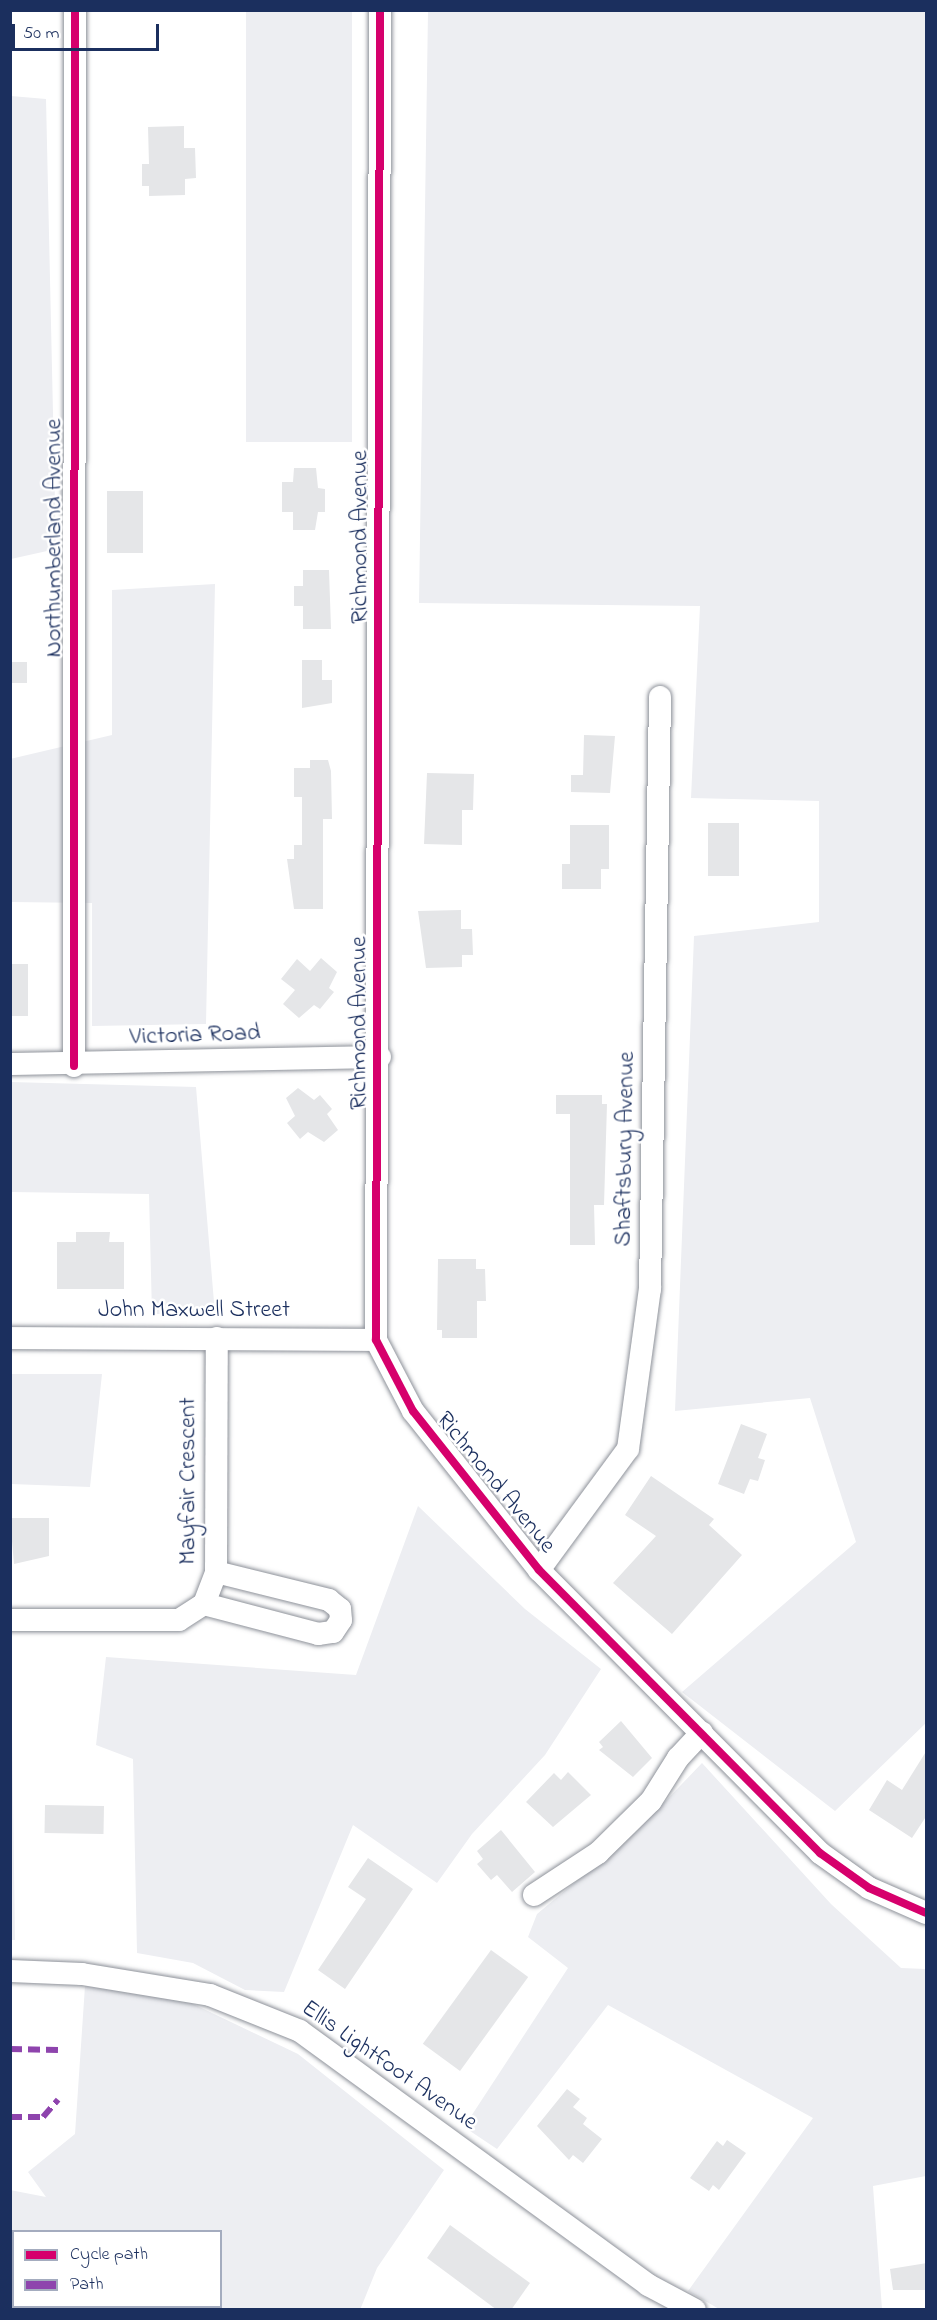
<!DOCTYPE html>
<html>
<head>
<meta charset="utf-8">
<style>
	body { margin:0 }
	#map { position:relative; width:937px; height:2320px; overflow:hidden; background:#fff; font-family:"Indie Flower",sans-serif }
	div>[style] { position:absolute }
	.green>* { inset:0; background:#edeef2; transform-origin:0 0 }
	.building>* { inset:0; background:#e5e6e8; transform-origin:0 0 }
	.roads { filter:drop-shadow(0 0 2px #8e929a) drop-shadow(0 0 2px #8e929a) }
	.street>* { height:22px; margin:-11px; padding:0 11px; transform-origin:11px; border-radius:11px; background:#fff }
	.quiet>* { height:6px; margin-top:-3px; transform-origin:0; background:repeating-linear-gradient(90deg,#8e44ad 0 12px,transparent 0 18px) }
	.cycleway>* { height:8px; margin:-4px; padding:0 4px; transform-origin:4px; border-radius:4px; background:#d6006c }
	span { translate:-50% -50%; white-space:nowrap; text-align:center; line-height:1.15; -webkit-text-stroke:5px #fff; paint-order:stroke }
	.street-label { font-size:24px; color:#1b2f5e }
	.frame { position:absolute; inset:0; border:12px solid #1b2f5e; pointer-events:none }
	.legend { position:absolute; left:12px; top:2230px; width:210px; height:78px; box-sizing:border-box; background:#fff; border:2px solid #a4acbf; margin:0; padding:8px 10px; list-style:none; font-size:18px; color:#1b2f5e }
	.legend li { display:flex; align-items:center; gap:12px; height:30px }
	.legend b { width:30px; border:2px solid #a4acbf }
	.scale { position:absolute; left:12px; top:24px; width:147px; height:27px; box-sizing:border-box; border:3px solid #1b2f5e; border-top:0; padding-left:8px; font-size:18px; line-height:21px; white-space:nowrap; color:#1b2f5e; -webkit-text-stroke:4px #fff; paint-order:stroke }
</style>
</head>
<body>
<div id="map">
	<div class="green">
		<div style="left:246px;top:11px;width:106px;height:431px"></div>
		<div style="clip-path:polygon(428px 11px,926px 11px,926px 1723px,835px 1811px,682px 1692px,856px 1542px,810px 1398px,675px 1411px,694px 936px,819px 922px,819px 801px,691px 798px,700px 606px,419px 603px)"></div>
		<div style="clip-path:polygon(11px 96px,46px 99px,56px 549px,11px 559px)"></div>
		<div style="clip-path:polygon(215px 584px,206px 1024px,92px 1026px,92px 903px,11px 902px,10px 759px,112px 735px,112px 590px)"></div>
		<div style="clip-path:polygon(11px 1082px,196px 1087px,215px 1314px,152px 1314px,149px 1194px,11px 1192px)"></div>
		<div style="clip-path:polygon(11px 1374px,102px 1374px,90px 1487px,11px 1484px)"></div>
		<div style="clip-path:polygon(418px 1506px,525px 1609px,601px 1669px,545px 1755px,472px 1834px,437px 1883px,353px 1825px,284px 1992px,245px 1990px,193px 1963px,137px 1953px,133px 1759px,96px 1745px,106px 1657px,356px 1675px)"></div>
		<div style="clip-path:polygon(11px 1657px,15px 1940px,10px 1940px)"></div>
		<div style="clip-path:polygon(702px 1763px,831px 1904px,901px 1968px,926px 1969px,926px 2176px,873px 2186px,882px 2309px,719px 2309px,688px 2291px,813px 2118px,608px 2005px,497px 2149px,464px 2127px,568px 1968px,528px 1937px,537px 1914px,637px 1831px)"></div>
		<div style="clip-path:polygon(evenodd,85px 1986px,189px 2002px,298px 2054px,444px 2170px,377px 2268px,360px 2310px,11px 2309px,10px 2190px,46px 2197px,28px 2172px,75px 2134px,85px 1986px,14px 2232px,220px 2232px,220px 2306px,14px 2306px,14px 2232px)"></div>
	</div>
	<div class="building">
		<div style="clip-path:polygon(184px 126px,184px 148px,195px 148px,196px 178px,185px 179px,185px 195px,149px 196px,149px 186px,142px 186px,142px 164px,149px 164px,148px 127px)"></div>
		<div style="clip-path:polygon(294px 468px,316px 468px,318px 488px,325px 489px,325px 512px,318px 512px,315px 530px,293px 530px,293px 512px,282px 512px,282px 482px,293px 482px)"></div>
		<div style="left:107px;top:491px;width:36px;height:62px"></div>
		<div style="clip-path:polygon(303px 570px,329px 570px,331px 629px,303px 629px,303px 606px,294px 606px,294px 586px,303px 586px)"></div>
		<div style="clip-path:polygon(302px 660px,322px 660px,322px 680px,332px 680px,332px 703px,302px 708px)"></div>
		<div style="left:10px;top:662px;width:17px;height:21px"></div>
		<div style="clip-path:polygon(584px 735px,615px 736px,610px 793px,571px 792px,571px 775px,583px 775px)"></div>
		<div style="clip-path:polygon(310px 760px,328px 760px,331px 771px,332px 819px,323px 819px,323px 909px,294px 909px,287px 859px,294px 859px,294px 845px,302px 845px,302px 797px,294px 797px,294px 768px,310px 768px)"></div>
		<div style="clip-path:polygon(427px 773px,474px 774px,473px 810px,462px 810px,462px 845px,424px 844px)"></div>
		<div style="left:708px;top:823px;width:31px;height:53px"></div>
		<div style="clip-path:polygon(570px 825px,609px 825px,609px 869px,601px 869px,601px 889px,562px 889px,562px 864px,570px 864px)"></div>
		<div style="clip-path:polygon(461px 910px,461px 929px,472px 929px,473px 955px,462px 955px,462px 967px,426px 968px,418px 911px)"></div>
		<div style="clip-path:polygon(321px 958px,337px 972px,329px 988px,334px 992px,320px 1009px,314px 1005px,299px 1018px,283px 1004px,295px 990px,281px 979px,297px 959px,310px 971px)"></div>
		<div style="left:10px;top:964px;width:18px;height:52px"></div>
		<div style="clip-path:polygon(298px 1088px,314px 1100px,320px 1095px,332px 1109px,327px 1114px,338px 1130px,324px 1142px,308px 1132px,300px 1139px,287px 1123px,295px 1116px,286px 1098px)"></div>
		<div style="clip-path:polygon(556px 1095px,602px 1095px,602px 1104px,607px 1104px,604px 1205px,594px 1205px,595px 1245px,570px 1245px,570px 1114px,556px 1114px)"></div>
		<div style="clip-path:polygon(76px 1232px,110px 1232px,109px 1242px,124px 1242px,124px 1289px,57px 1289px,57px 1242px,76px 1242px)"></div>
		<div style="clip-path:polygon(438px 1259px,476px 1259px,476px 1269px,485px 1269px,486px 1301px,477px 1301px,477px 1338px,442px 1338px,442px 1330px,437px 1330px)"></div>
		<div style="clip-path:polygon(741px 1424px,767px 1434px,758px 1458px,765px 1460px,758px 1481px,750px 1479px,744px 1494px,718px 1484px)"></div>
		<div style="clip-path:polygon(651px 1476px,714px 1519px,709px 1525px,742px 1555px,672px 1634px,613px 1583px,656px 1536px,625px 1515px)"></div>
		<div style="clip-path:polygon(10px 1518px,49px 1518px,49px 1556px,14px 1564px)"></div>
		<div style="clip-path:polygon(621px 1721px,652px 1758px,633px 1777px,599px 1750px,603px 1747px,599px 1742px)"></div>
		<div style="clip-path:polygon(927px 1750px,927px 1815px,912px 1838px,869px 1810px,887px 1780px,902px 1790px)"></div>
		<div style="clip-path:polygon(568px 1772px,591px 1795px,553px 1827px,526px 1802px,554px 1773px,561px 1780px)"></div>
		<div style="left:45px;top:1805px;width:59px;height:28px;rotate:1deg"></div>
		<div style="clip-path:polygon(501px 1830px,535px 1872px,512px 1892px,497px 1875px,491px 1880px,477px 1864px,483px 1859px,477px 1851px)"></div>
		<div style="clip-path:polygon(368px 1858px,413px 1889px,345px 1989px,318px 1970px,366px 1899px,348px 1887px)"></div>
		<div style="left:491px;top:1950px;width:46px;height:116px;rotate:36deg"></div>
		<div style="clip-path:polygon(567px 2089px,580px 2099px,573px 2107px,587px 2118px,583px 2124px,602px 2139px,583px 2163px,573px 2155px,569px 2160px,537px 2126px)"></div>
		<div style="clip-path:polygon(727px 2140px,746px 2153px,719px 2190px,713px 2185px,709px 2191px,690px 2178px,717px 2141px,723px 2146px)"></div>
		<div style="clip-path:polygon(450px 2225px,530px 2283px,511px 2310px,497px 2310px,427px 2258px)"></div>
		<div style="clip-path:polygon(927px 2263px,927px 2290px,893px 2290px,890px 2269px)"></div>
	</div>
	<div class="roads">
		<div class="street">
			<div style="left:380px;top:10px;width:1330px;rotate:90.17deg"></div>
			<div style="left:376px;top:1340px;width:80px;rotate:62.5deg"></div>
			<div style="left:413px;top:1411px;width:203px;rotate:51.6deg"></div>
			<div style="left:539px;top:1570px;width:399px;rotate:45.2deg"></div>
			<div style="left:820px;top:1853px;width:60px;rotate:35.5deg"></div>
			<div style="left:869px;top:1888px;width:62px;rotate:23.7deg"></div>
			<div style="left:10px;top:1064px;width:370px;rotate:-1.1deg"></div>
			<div style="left:74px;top:1066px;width:1056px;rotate:-89.95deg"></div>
			<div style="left:10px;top:1338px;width:366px;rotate:0.3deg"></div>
			<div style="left:539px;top:1570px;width:150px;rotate:-53.7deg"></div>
			<div style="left:628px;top:1449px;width:162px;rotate:-82.2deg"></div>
			<div style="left:650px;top:1289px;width:592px;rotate:-89.03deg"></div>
			<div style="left:204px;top:1604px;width:118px;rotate:14.7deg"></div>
			<div style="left:318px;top:1634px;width:15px;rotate:-8deg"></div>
			<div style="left:333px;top:1632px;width:14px;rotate:-56deg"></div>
			<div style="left:341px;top:1620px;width:11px;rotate:-95deg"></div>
			<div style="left:340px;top:1609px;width:14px;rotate:-141deg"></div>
			<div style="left:329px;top:1600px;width:116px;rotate:-166.1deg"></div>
			<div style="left:10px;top:1620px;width:169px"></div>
			<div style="left:179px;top:1620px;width:30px;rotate:-33deg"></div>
			<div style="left:204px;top:1604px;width:34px;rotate:-69deg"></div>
			<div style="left:216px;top:1572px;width:234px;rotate:-89.8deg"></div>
			<div style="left:534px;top:1895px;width:77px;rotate:-33.3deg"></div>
			<div style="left:598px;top:1853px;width:74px;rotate:-44.5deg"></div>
			<div style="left:651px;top:1801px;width:51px;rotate:-57.9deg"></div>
			<div style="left:678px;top:1758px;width:35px;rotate:-47deg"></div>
			<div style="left:10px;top:1971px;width:72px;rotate:2.4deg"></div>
			<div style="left:82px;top:1974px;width:130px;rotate:9.3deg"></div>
			<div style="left:210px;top:1995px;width:97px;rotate:21.8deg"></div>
			<div style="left:300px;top:2031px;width:431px;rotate:36.1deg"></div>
			<div style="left:648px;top:2285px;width:53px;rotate:28deg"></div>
		</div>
	</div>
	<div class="quiet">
		<div style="left:10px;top:2049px;width:48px;rotate:1.2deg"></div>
		<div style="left:10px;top:2117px;width:33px"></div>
		<div style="left:43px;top:2117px;width:23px;rotate:-49deg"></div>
	</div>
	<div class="cycleway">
		<div style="left:380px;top:10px;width:1330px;rotate:90.17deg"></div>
		<div style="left:376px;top:1340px;width:80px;rotate:62.5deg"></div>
		<div style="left:413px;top:1411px;width:203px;rotate:51.6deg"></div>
		<div style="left:539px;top:1570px;width:399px;rotate:45.2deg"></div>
		<div style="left:820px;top:1853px;width:60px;rotate:35.5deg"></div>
		<div style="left:869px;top:1888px;width:62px;rotate:23.7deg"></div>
		<div style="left:74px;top:1066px;width:1056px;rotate:-89.95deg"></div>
	</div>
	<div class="street-label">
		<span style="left:361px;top:537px;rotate:-90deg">Richmond Avenue</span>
		<span style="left:55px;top:538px;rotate:-90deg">Northumberland Avenue</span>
		<span style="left:360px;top:1023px;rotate:-90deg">Richmond Avenue</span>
		<span style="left:195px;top:1036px;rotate:-2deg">Victoria Road</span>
		<span style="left:626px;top:1149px;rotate:-89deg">Shaftsbury Avenue</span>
		<span style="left:194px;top:1311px">John Maxwell Street</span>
		<span style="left:189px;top:1481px;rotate:-90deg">Mayfair Crescent</span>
		<span style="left:495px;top:1483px;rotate:51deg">Richmond Avenue</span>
		<span style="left:389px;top:2066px;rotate:35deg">Ellis Lightfoot Avenue</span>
	</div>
	<div class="frame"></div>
	<ul class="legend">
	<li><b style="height:8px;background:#d6006c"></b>Cycle path</li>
	<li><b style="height:8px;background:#8e44ad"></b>Path</li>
	</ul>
	<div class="scale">50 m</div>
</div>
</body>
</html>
